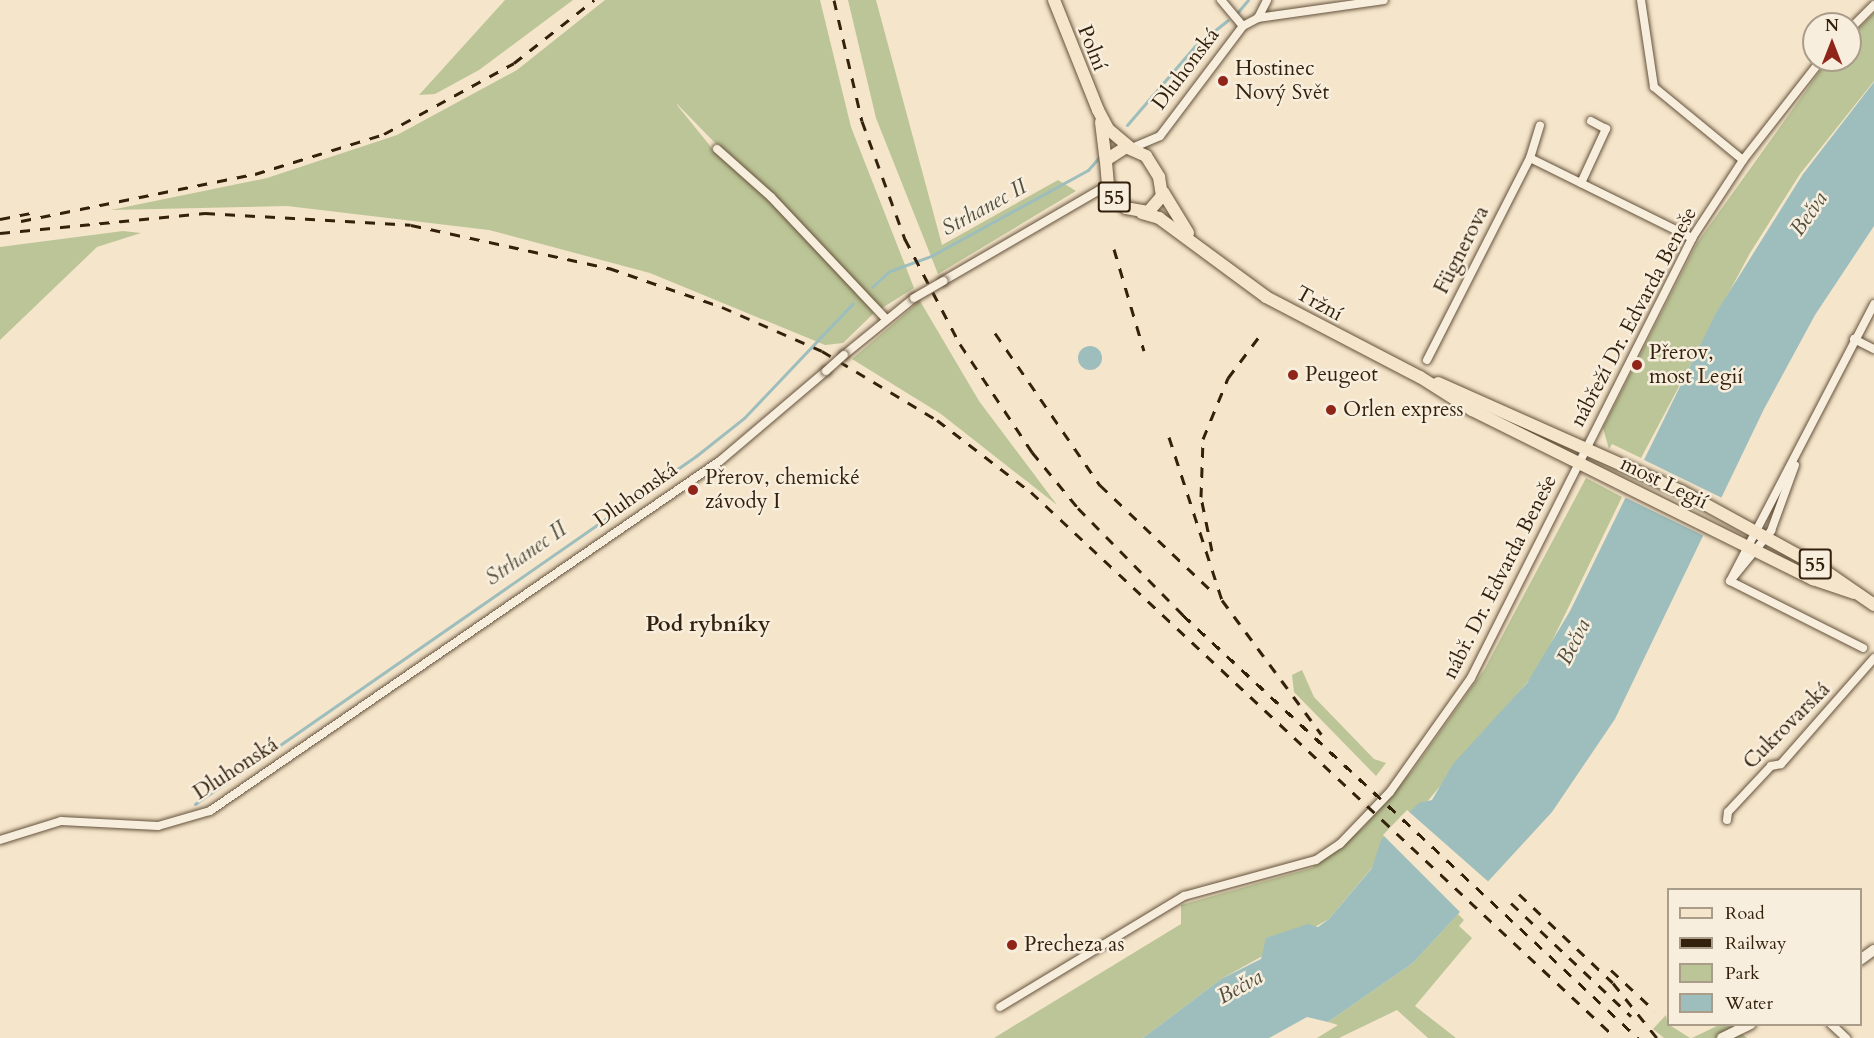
<!DOCTYPE html>
<html>
<head>
<meta charset="utf-8">
<style>
	body { margin:0 }
	#map { position:relative; width:1874px; height:1038px; overflow:hidden; background:#f5e5ca; font-family:Cardo,serif }
	div>[style] { position:absolute }
	.green>* { inset:0; background:#bcc597 }
	.water>* { inset:0; background:#9dbebd }
	.round { border-radius:50% }
	.pier>* { inset:0; background:#f5e5ca; transform-origin:0 0 }
	.stream>* { height:3px; margin:-1.5px; padding:0 1.5px; transform-origin:1.5px; border-radius:1.5px; background:#9dbebd }
	.roads { filter:drop-shadow(0 0 2px #64523c) drop-shadow(0 0 2px #64523c) }
	.minor>* { height:8px; margin:-4px; padding:0 4px; transform-origin:4px; border-radius:4px; background:#f8eedd }
	.secondary>* { height:10px; margin:-5px; padding:0 5px; transform-origin:5px; border-radius:5px; background:#f8eedd }
	.primary>* { height:12px; margin:-6px; padding:0 6px; transform-origin:6px; border-radius:6px; background:#f5e5ca }
	.rail>* { height:3px; margin-top:-1.5px; transform-origin:0; background:repeating-linear-gradient(90deg,#33210c 0 10px,transparent 0 20px) }
	.bridges { filter:drop-shadow(0 0 2px #64523c) drop-shadow(0 0 2px #64523c) }
	.minor-bridge>* { height:8px; margin:-4px; padding:0 4px; transform-origin:4px; border-radius:4px; background:#f8eedd }
	.dots>* { width:16px; height:16px; translate:-50% -50%; box-sizing:border-box; border:3px solid #f8eedd; border-radius:50% }
	span { translate:-50% -50%; white-space:nowrap; text-align:center; line-height:1.15; -webkit-text-stroke:5px #f8eedd; paint-order:stroke }
	.shield-label span { padding:2px 4px; background:#f8eedd; border:2px solid; border-radius:4px; -webkit-text-stroke-width:0 }
	.shield-label { font-size:20px; color:#33210c; font-weight:700 }
	.street-label { font-size:21px; color:#33210c }
	.poi-label { font-size:21px; color:#33210c }
	.left { translate:0 -50%; text-align:left }
	.water-label { font-size:22px; color:#535041; font-style:italic }
	.neighbourhood-label { font-size:22px; color:#33210c; font-weight:700 }
	.legend { position:absolute; left:1667px; top:888px; width:195px; height:138px; box-sizing:border-box; background:#f8eedd; border:2px solid #a99c89; margin:0; padding:8px 10px; list-style:none; font-size:18px; color:#33210c }
	.legend li { display:flex; align-items:center; gap:12px; height:30px }
	.legend b { width:30px; border:2px solid #a99c89 }
	.north { position:absolute; left:1802px; top:12px; width:60px; height:60px; box-sizing:border-box; background:#f8eedd; border:2px solid #a99c89; border-radius:50%; rotate:0deg; font-size:16px; font-weight:700; line-height:24px; text-align:center; color:#33210c }
	.north::after { content:''; display:block; margin:auto; width:21px; height:27px; background:#8f2418; clip-path:polygon(50% 0,100% 100%,50% 72%,0 100%) }
</style>
</head>
<body>
<div id="map">
	<div class="green">
		<div style="clip-path:polygon(505px 0,573px 0,479px 70px,435px 94px,419px 95px)"></div>
		<div style="clip-path:polygon(evenodd,605px 0,820px 0,851px 127px,914px 288px,882px 308px,861px 288px,855px 293px,874px 313px,843px 343px,825px 345px,650px 273px,489px 230px,287px 206px,111px 210px,267px 178px,397px 135px,517px 70px,605px 0,677px 104px,719px 147px,715px 152px,677px 105px,677px 104px)"></div>
		<div style="clip-path:polygon(848px 0,876px 0,942px 245px,1058px 180px,1076px 191px,938px 274px,876px 118px)"></div>
		<div style="clip-path:polygon(1874px 13px,1874px 81px,1800px 174px,1750px 253px,1641px 458px,1612px 444px,1609px 449px,1603px 428px,1697px 243px,1825px 64px,1850px 60px,1850px 37px)"></div>
		<div style="clip-path:polygon(123px 231px,141px 233px,97px 247px,0 340px,0 247px)"></div>
		<div style="clip-path:polygon(920px 301px,979px 401px,1057px 505px,941px 414px,852px 359px)"></div>
		<div style="clip-path:polygon(1586px 478px,1622px 497px,1539px 668px,1329px 919px,1221px 979px,1143px 1038px,994px 1038px,1181px 924px,1181px 905px,1312px 868px,1364px 827px,1413px 770px,1484px 670px)"></div>
		<div style="clip-path:polygon(1302px 670px,1314px 697px,1374px 759px,1386px 763px,1376px 776px,1294px 692px,1292px 675px)"></div>
		<div style="clip-path:polygon(1458px 914px,1464px 920px,1459px 926px,1472px 938px,1415px 1006px,1456px 1038px,1428px 1038px,1397px 1010px,1339px 1038px,1317px 1038px,1338px 1025px,1328px 1022px,1413px 963px)"></div>
		<div style="clip-path:polygon(1666px 1015px,1668px 1024px,1690px 1038px,1664px 1038px,1653px 1029px)"></div>
		<div style="clip-path:polygon(1721px 1024px,1731px 1025px,1747px 1038px,1692px 1038px)"></div>
	</div>
	<div class="water">
		<div style="clip-path:polygon(1874px 82px,1874px 226px,1815px 315px,1764px 409px,1615px 719px,1552px 812px,1413px 963px,1328px 1022px,1307px 1017px,1269px 1038px,1143px 1038px,1221px 979px,1261px 959px,1266px 938px,1308px 924px,1318px 927px,1329px 919px,1372px 868px,1381px 840px,1419px 803px,1432px 800px,1453px 764px,1527px 683px,1570px 611px,1716px 313px,1803px 174px)"></div>
		<div class="round" style="left:1078px;top:346px;width:24px;height:24px"></div>
	</div>
	<div class="pier">
		<div style="left:1638px;top:457px;width:96px;height:42px;rotate:26deg"></div>
		<div style="clip-path:polygon(1407px 810px,1491px 884px,1462px 914px,1383px 835px)"></div>
	</div>
	<div class="stream">
		<div style="left:1237px;top:13px;width:17px;rotate:-50deg"></div>
		<div style="left:1127px;top:125px;width:103px;rotate:-49.3deg"></div>
		<div style="left:1194px;top:47px;width:43px;rotate:-38.5deg"></div>
		<div style="left:872px;top:287px;width:24px;rotate:-42deg"></div>
		<div style="left:890px;top:271px;width:44px;rotate:-20.1deg"></div>
		<div style="left:931px;top:256px;width:179px;rotate:-28.7deg"></div>
		<div style="left:1088px;top:170px;width:20px;rotate:-49deg"></div>
		<div style="left:195px;top:804px;width:610px;rotate:-34.78deg"></div>
		<div style="left:696px;top:456px;width:61px;rotate:-38.4deg"></div>
		<div style="left:744px;top:418px;width:158px;rotate:-46.5deg"></div>
	</div>
	<div class="roads">
		<div class="minor">
			<div style="left:1221px;top:0;width:34px;rotate:50deg"></div>
			<div style="left:1641px;top:0;width:88px;rotate:81.5deg"></div>
			<div style="left:1654px;top:87px;width:115px;rotate:39.4deg"></div>
			<div style="left:1258px;top:18px;width:20px;rotate:-63deg"></div>
			<div style="left:1850px;top:29px;width:34px;rotate:-45deg"></div>
			<div style="left:1132px;top:148px;width:30px;rotate:-23deg"></div>
			<div style="left:1160px;top:136px;width:138px;rotate:-53deg"></div>
			<div style="left:1243px;top:26px;width:17px;rotate:-28deg"></div>
			<div style="left:1258px;top:18px;width:127px;rotate:-8.1deg"></div>
			<div style="left:717px;top:149px;width:72px;rotate:41.6deg"></div>
			<div style="left:771px;top:197px;width:166px;rotate:46.7deg"></div>
			<div style="left:1530px;top:158px;width:181px;rotate:26.3deg"></div>
			<div style="left:1581px;top:183px;width:60px;rotate:-65.2deg"></div>
			<div style="left:1606px;top:129px;width:17px;rotate:-152deg"></div>
			<div style="left:943px;top:281px;width:191px;rotate:-30.2deg"></div>
			<div style="left:1854px;top:339px;width:22px;rotate:27deg"></div>
			<div style="left:844px;top:355px;width:90px;rotate:-39.2deg"></div>
			<div style="left:1427px;top:360px;width:227px;rotate:-63deg"></div>
			<div style="left:1530px;top:158px;width:34px;rotate:-73deg"></div>
			<div style="left:1730px;top:581px;width:312px;rotate:-62.5deg"></div>
			<div style="left:1730px;top:581px;width:149px;rotate:26.7deg"></div>
			<div style="left:1730px;top:581px;width:65px;rotate:-50.6deg"></div>
			<div style="left:1771px;top:531px;width:70px;rotate:-70deg"></div>
			<div style="left:1727px;top:820px;width:8px;rotate:-83deg"></div>
			<div style="left:1728px;top:812px;width:63px;rotate:-46.9deg"></div>
			<div style="left:1771px;top:766px;width:10px;rotate:-11deg"></div>
			<div style="left:1781px;top:764px;width:141px;rotate:-48.7deg"></div>
			<div style="left:0;top:840px;width:64px;rotate:-17.3deg"></div>
			<div style="left:61px;top:821px;width:97px;rotate:3deg"></div>
			<div style="left:158px;top:826px;width:54px;rotate:-16.1deg"></div>
			<div style="left:210px;top:811px;width:620px;rotate:-34.48deg"></div>
			<div style="left:721px;top:460px;width:138px;rotate:-40.3deg"></div>
			<div style="left:1000px;top:1007px;width:215px;rotate:-31.1deg"></div>
			<div style="left:1184px;top:896px;width:137px;rotate:-15.3deg"></div>
			<div style="left:1316px;top:860px;width:29px;rotate:-34deg"></div>
			<div style="left:1340px;top:844px;width:72px;rotate:-46.1deg"></div>
			<div style="left:1390px;top:792px;width:140px;rotate:-54.6deg"></div>
			<div style="left:1471px;top:678px;width:492px;rotate:-63.3deg"></div>
			<div style="left:1692px;top:238px;width:93px;rotate:-56.8deg"></div>
			<div style="left:1743px;top:160px;width:127px;rotate:-52deg"></div>
			<div style="left:1831px;top:1024px;width:21px;rotate:43deg"></div>
		</div>
		<div class="secondary">
			<div style="left:1860px;top:960px;width:17px;rotate:-36deg"></div>
			<div style="left:1722px;top:1038px;width:32px;rotate:-26deg"></div>
		</div>
		<div class="primary">
			<div style="left:1054px;top:0;width:118px;rotate:68.2deg"></div>
			<div style="left:1098px;top:110px;width:21px;rotate:62deg"></div>
			<div style="left:1108px;top:129px;width:30px;rotate:40deg"></div>
			<div style="left:1101px;top:122px;width:38px;rotate:83deg"></div>
			<div style="left:1126px;top:147px;width:22px;rotate:24deg"></div>
			<div style="left:1146px;top:156px;width:25px;rotate:58deg"></div>
			<div style="left:1159px;top:177px;width:19px;rotate:81deg"></div>
			<div style="left:1162px;top:196px;width:21px;rotate:131deg"></div>
			<div style="left:1148px;top:212px;width:22px;rotate:-170deg"></div>
			<div style="left:1126px;top:208px;width:29px;rotate:-128deg"></div>
			<div style="left:1108px;top:185px;width:25px;rotate:-95deg"></div>
			<div style="left:1106px;top:160px;width:24px;rotate:-33deg"></div>
			<div style="left:1163px;top:192px;width:48px;rotate:58.6deg"></div>
			<div style="left:1142px;top:213px;width:18px;rotate:16deg"></div>
			<div style="left:1159px;top:218px;width:133px;rotate:36.4deg"></div>
			<div style="left:1266px;top:297px;width:174px;rotate:27.5deg"></div>
			<div style="left:1420px;top:377px;width:62px;rotate:32.4deg"></div>
			<div style="left:1472px;top:410px;width:381px;rotate:26.4deg"></div>
			<div style="left:1813px;top:579px;width:43px;rotate:18.9deg"></div>
			<div style="left:1438px;top:383px;width:266px;rotate:24deg"></div>
			<div style="left:1681px;top:491px;width:158px;rotate:28.8deg"></div>
			<div style="left:1819px;top:567px;width:67px;rotate:34.6deg"></div>
		</div>
	</div>
	<div class="rail">
		<div style="left:834px;top:0;width:124px;rotate:77deg"></div>
		<div style="left:862px;top:121px;width:126px;rotate:70deg"></div>
		<div style="left:905px;top:239px;width:119px;rotate:62.4deg"></div>
		<div style="left:960px;top:344px;width:130px;rotate:56.3deg"></div>
		<div style="left:1032px;top:452px;width:72px;rotate:50.6deg"></div>
		<div style="left:1078px;top:508px;width:150px;rotate:45.5deg"></div>
		<div style="left:1183px;top:615px;width:621px;rotate:42.91deg"></div>
		<div style="left:0;top:219px;width:32px;rotate:-11deg"></div>
		<div style="left:21px;top:221px;width:239px;rotate:-11.4deg"></div>
		<div style="left:255px;top:174px;width:135px;rotate:-17.2deg"></div>
		<div style="left:384px;top:134px;width:148px;rotate:-28.6deg"></div>
		<div style="left:514px;top:63px;width:102px;rotate:-38.2deg"></div>
		<div style="left:0;top:233px;width:206px;rotate:-5.6deg"></div>
		<div style="left:205px;top:213px;width:206px;rotate:3.3deg"></div>
		<div style="left:411px;top:225px;width:203px;rotate:12.3deg"></div>
		<div style="left:609px;top:268px;width:120px;rotate:19deg"></div>
		<div style="left:722px;top:307px;width:109px;rotate:23.7deg"></div>
		<div style="left:822px;top:351px;width:134px;rotate:31deg"></div>
		<div style="left:937px;top:420px;width:118px;rotate:37.5deg"></div>
		<div style="left:1031px;top:492px;width:800px;rotate:43.03deg"></div>
		<div style="left:1114px;top:249px;width:106px;rotate:73.6deg"></div>
		<div style="left:995px;top:333px;width:185px;rotate:55.4deg"></div>
		<div style="left:1100px;top:485px;width:157px;rotate:43.5deg"></div>
		<div style="left:1169px;top:437px;width:171px;rotate:72deg"></div>
		<div style="left:1222px;top:600px;width:167px;rotate:53.5deg"></div>
		<div style="left:1212px;top:551px;width:55px;rotate:-101.5deg"></div>
		<div style="left:1201px;top:497px;width:58px;rotate:-88deg"></div>
		<div style="left:1203px;top:439px;width:66px;rotate:-67.7deg"></div>
		<div style="left:1228px;top:378px;width:55px;rotate:-53.1deg"></div>
		<div style="left:1519px;top:894px;width:129px;rotate:43.4deg"></div>
		<div style="left:1613px;top:983px;width:70px;rotate:51.3deg"></div>
		<div style="left:1511px;top:903px;width:165px;rotate:43.3deg"></div>
		<div style="left:1611px;top:970px;width:60px;rotate:43deg"></div>
	</div>
	<div class="bridges">
		<div class="minor-bridge">
			<div style="left:914px;top:298px;width:34px;rotate:-30deg"></div>
			<div style="left:826px;top:371px;width:24px;rotate:-42deg"></div>
		</div>
	</div>
	<div class="dots">
		<div style="left:1223px;top:81px;background:#8f2418"></div>
		<div style="left:1637px;top:365px;background:#8f2418"></div>
		<div style="left:1293px;top:375px;background:#8f2418"></div>
		<div style="left:1331px;top:410px;background:#8f2418"></div>
		<div style="left:693px;top:490px;background:#8f2418"></div>
		<div style="left:1012px;top:945px;background:#8f2418"></div>
	</div>
	<div class="shield-label">
		<span style="left:1114px;top:197px">55</span>
		<span style="left:1815px;top:564px">55</span>
	</div>
	<div class="street-label">
		<span style="left:1092px;top:48px;rotate:68deg">Polní</span>
		<span style="left:1186px;top:69px;rotate:-53deg">Dluhonská</span>
		<span style="left:1462px;top:250px;rotate:-63deg">Fügnerova</span>
		<span style="left:1319px;top:304px;rotate:29deg">Tržní</span>
		<span style="left:1634px;top:317px;rotate:-62deg">nábřeží Dr. Edvarda Beneše</span>
		<span style="left:1664px;top:483px;rotate:26deg">most Legií</span>
		<span style="left:636px;top:495px;rotate:-35deg">Dluhonská</span>
		<span style="left:1500px;top:577px;rotate:-63deg">nábř. Dr. Edvarda Beneše</span>
		<span style="left:1787px;top:726px;rotate:-45deg">Cukrovarská</span>
		<span style="left:236px;top:769px;rotate:-33deg">Dluhonská</span>
	</div>
	<div class="poi-label">
		<span class="left" style="left:1235px;top:81px">Hostinec<br>Nový Svět</span>
		<span class="left" style="left:1649px;top:365px">Přerov,<br>most Legií</span>
		<span class="left" style="left:1305px;top:375px">Peugeot</span>
		<span class="left" style="left:1343px;top:410px">Orlen express</span>
		<span class="left" style="left:705px;top:490px">Přerov, chemické<br>závody I</span>
		<span class="left" style="left:1024px;top:945px">Precheza as</span>
	</div>
	<div class="water-label">
		<span style="left:984px;top:208px;rotate:-29deg">Strhanec II</span>
		<span style="left:1809px;top:214px;rotate:-55deg">Bečva</span>
		<span style="left:526px;top:554px;rotate:-35deg">Strhanec II</span>
		<span style="left:1574px;top:642px;rotate:-63deg">Bečva</span>
		<span style="left:1240px;top:987px;rotate:-29deg">Bečva</span>
	</div>
	<div class="neighbourhood-label">
		<span style="left:708px;top:625px">Pod rybníky</span>
	</div>
	<ul class="legend">
	<li><b style="height:8px;background:#f5e5ca"></b>Road</li>
	<li><b style="height:8px;background:#33210c"></b>Railway</li>
	<li><b style="height:16px;background:#bcc597"></b>Park</li>
	<li><b style="height:16px;background:#9dbebd"></b>Water</li>
	</ul>
	<div class="north">N</div>
</div>
</body>
</html>
